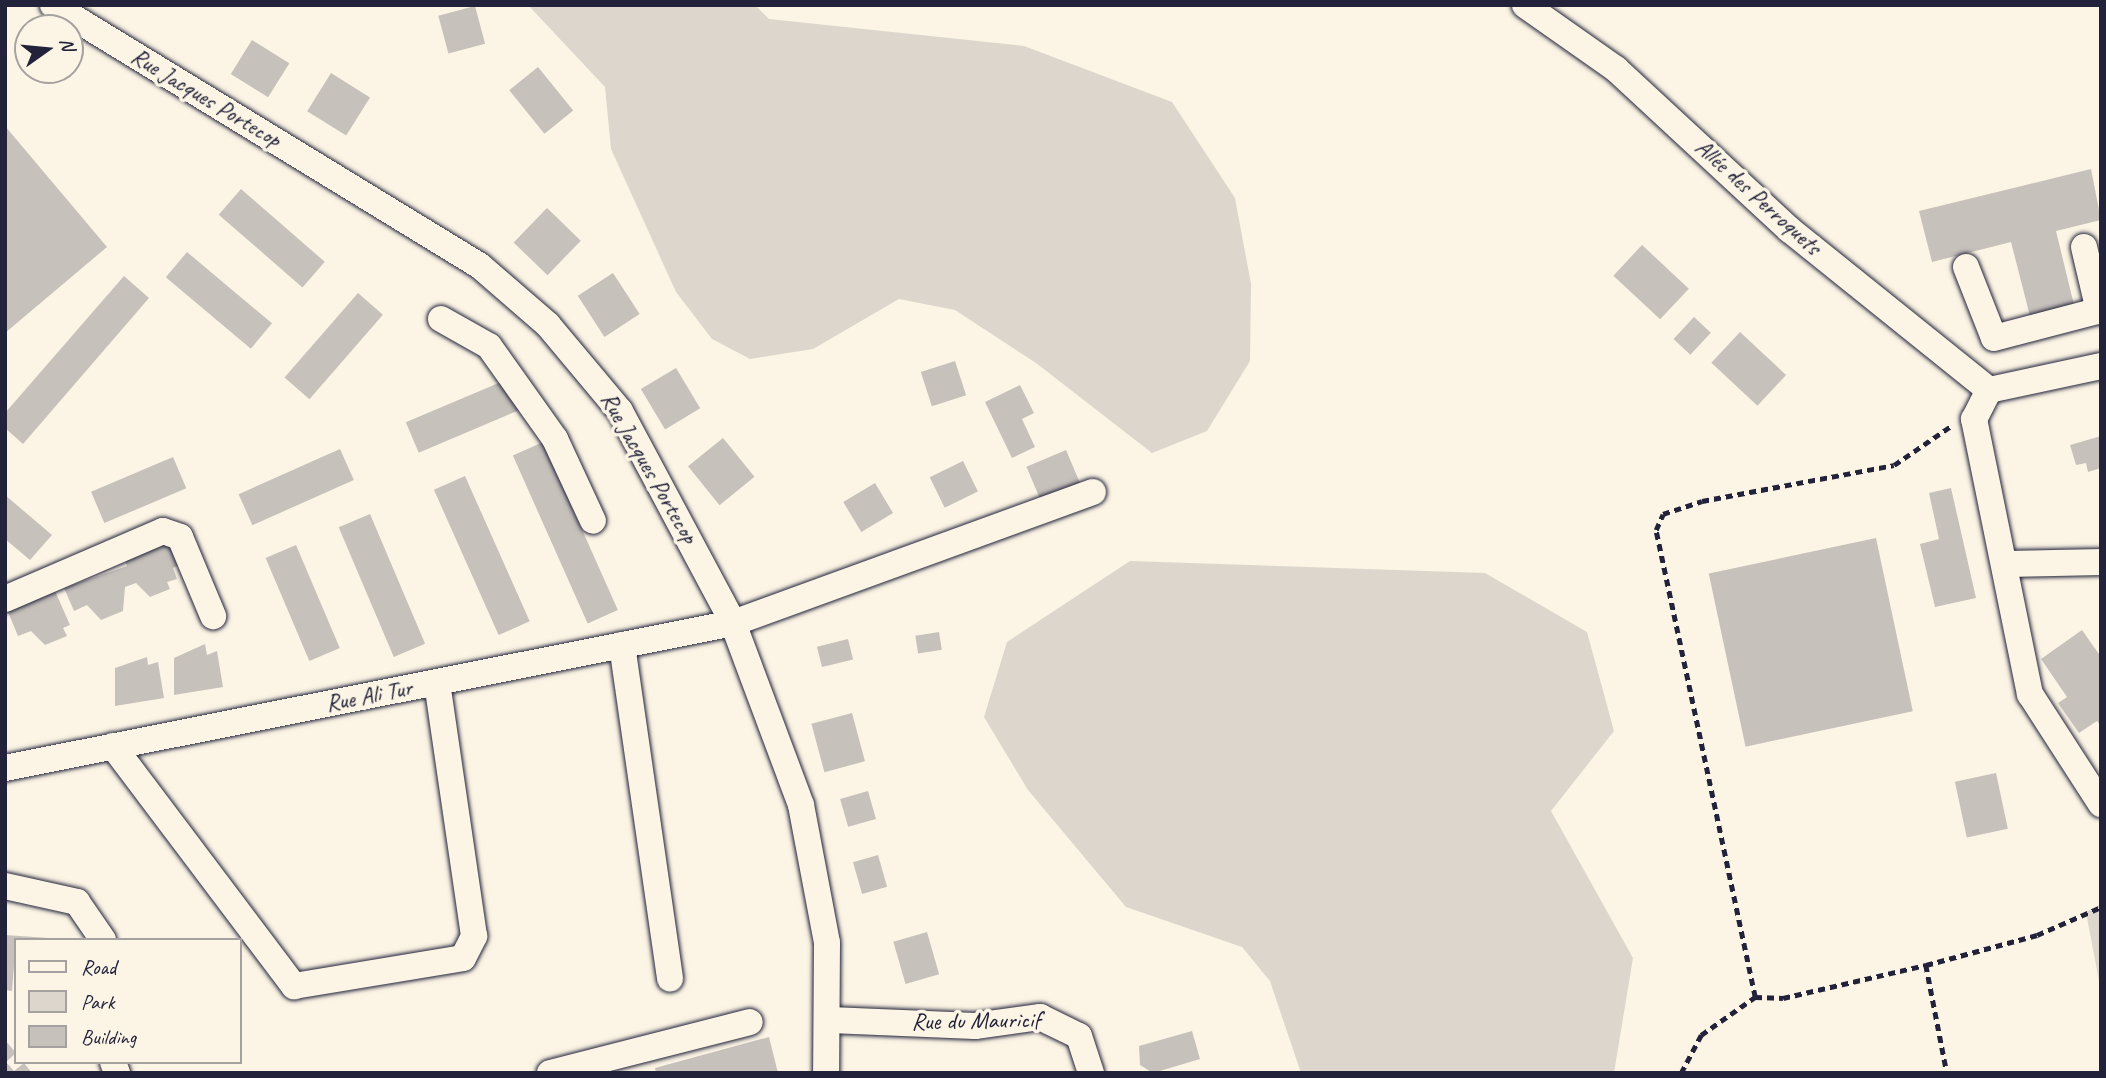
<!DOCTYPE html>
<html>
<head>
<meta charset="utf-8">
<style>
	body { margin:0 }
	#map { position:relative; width:2106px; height:1078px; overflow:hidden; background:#fcf5e5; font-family:Caveat,sans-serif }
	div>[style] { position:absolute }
	.green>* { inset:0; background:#dcd6cc }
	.building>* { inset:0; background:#c6c1bb; transform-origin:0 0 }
	.path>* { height:4.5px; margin-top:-2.25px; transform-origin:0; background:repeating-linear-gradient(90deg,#22223b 0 7px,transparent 0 12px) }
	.roads { filter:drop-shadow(0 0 2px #22223b) drop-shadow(0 0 2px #22223b) }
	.minor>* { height:26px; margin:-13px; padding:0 13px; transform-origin:13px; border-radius:13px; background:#fcf5e5 }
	span { translate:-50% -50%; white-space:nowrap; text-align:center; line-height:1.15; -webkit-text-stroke:7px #fcf5e5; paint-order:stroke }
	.street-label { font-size:24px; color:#22223b }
	.frame { position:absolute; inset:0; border:7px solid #22223b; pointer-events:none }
	.legend { position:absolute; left:14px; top:938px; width:228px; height:126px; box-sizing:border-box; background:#fcf5e5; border:2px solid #a5a1a1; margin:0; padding:9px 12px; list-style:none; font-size:21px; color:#22223b }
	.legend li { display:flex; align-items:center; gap:14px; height:35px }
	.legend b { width:35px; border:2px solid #a5a1a1 }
	.north { position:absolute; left:14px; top:14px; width:70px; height:70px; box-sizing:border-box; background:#fcf5e5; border:2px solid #a5a1a1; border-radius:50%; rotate:75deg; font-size:19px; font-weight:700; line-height:28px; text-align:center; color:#22223b }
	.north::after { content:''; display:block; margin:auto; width:24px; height:32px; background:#22223b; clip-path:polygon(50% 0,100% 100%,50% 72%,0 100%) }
</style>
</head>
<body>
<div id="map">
	<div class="green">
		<div style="clip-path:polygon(528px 5px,755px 5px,769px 19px,1024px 46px,1172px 102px,1235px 198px,1251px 284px,1250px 361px,1207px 431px,1152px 453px,1036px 363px,955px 310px,899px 299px,813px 349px,750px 359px,712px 339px,676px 292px,611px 149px,605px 87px)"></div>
		<div style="clip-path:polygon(1130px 561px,1485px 573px,1587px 632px,1614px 731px,1551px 811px,1633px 958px,1614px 1073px,1301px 1073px,1270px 981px,1242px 947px,1126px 907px,1028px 790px,984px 717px,1007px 642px)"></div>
		<div style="clip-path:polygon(2101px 904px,2101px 992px,2086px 912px)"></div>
	</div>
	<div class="building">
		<div style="left:475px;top:6px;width:39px;height:38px;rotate:75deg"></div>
		<div style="left:252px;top:40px;width:44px;height:40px;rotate:32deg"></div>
		<div style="left:538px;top:67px;width:56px;height:37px;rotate:51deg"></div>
		<div style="left:331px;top:73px;width:46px;height:45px;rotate:32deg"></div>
		<div style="clip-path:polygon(5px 126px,107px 247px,5px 333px)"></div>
		<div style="clip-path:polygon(2091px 169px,2101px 220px,2056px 231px,2075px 309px,2031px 320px,2011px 242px,1932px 262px,1919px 211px)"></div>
		<div style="left:241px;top:189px;width:111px;height:34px;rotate:41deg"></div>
		<div style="left:547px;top:208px;width:47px;height:48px;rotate:44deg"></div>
		<div style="left:1642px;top:245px;width:64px;height:42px;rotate:43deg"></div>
		<div style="left:187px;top:252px;width:111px;height:33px;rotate:40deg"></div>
		<div style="left:613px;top:273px;width:49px;height:42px;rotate:57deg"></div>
		<div style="clip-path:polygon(124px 276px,149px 298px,23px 444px,5px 428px,5px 413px)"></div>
		<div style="left:358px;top:293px;width:33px;height:112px;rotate:41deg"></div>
		<div style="left:1694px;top:317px;width:23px;height:30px;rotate:43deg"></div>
		<div style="left:1740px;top:332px;width:63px;height:42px;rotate:43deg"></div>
		<div style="left:955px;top:361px;width:36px;height:36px;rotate:72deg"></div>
		<div style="left:676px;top:368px;width:47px;height:41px;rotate:59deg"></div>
		<div style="left:508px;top:379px;width:33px;height:111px;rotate:67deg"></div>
		<div style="clip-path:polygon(1020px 385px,1034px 413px,1022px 419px,1035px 447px,1012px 458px,985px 402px)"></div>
		<div style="clip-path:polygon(2101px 436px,2101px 468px,2088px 472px,2086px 463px,2076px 465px,2070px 445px)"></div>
		<div style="left:723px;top:438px;width:50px;height:45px;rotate:51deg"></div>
		<div style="left:543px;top:442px;width:184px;height:33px;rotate:66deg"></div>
		<div style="left:340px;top:449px;width:34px;height:111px;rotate:66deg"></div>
		<div style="left:1066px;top:450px;width:41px;height:43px;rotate:67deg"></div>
		<div style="left:173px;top:457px;width:34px;height:89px;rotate:67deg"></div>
		<div style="left:963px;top:461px;width:34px;height:37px;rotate:64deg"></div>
		<div style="left:465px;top:476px;width:159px;height:34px;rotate:66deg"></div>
		<div style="left:875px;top:483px;width:35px;height:37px;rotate:59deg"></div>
		<div style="clip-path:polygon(1951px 488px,1976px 598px,1935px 607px,1920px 544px,1939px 539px,1929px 493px)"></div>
		<div style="clip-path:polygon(5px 495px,52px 535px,30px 560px,5px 539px)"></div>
		<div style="left:370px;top:514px;width:141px;height:34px;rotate:67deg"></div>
		<div style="left:1876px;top:538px;width:177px;height:171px;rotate:78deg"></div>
		<div style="clip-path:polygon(171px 540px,181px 564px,173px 568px,177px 579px,167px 582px,170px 589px,150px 597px,136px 583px,125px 587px,123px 611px,101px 620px,87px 605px,74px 611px,64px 588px,127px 566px,124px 558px)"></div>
		<div style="left:296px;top:545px;width:112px;height:33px;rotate:67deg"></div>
		<div style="clip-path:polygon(55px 591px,70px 625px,63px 628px,67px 636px,45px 645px,31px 631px,18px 636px,8px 612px)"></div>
		<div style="clip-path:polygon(2082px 630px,2101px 657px,2101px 726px,2097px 721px,2079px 733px,2058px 703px,2067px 697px,2041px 659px)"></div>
		<div style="left:939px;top:632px;width:18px;height:24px;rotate:81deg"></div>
		<div style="left:848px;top:639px;width:21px;height:32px;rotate:76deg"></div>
		<div style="clip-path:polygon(205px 644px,207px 655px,217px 651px,223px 687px,174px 695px,174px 658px)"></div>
		<div style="clip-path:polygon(147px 657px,148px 665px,158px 662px,164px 698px,115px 706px,115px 668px)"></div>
		<div style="left:852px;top:713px;width:50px;height:42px;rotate:75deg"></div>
		<div style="left:1996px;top:773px;width:57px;height:42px;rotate:78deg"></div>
		<div style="left:868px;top:791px;width:29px;height:29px;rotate:74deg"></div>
		<div style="left:878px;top:855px;width:33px;height:26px;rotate:74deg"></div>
		<div style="left:927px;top:932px;width:44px;height:35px;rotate:74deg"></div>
		<div style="clip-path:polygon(5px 935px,49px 938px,16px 940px,12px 991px,5px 990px)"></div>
		<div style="clip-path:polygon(1192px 1031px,1200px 1059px,1153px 1073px,1140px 1065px,1139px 1046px)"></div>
		<div style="clip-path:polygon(769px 1037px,778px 1073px,656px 1073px,655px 1068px)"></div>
		<div style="clip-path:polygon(5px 1040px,16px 1053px,6px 1062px,14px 1071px,24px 1063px,32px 1073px,5px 1073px)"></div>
	</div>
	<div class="path">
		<div style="left:1926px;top:965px;width:115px;rotate:-15.1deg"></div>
		<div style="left:2037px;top:935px;width:70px;rotate:-23.6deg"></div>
		<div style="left:1755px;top:997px;width:477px;rotate:-102deg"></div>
		<div style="left:1656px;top:530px;width:17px;rotate:-66deg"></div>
		<div style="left:1663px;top:514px;width:41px;rotate:-18.4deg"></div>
		<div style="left:1702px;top:501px;width:195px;rotate:-10.6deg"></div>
		<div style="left:1894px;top:465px;width:69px;rotate:-34.4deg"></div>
		<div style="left:1681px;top:1073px;width:43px;rotate:-62.2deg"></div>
		<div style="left:1701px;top:1035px;width:66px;rotate:-35.1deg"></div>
		<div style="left:1755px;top:997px;width:28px;rotate:2deg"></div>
		<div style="left:1783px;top:998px;width:147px;rotate:-13deg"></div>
		<div style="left:1926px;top:965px;width:110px;rotate:79deg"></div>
	</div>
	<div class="roads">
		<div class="minor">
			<div style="left:53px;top:5px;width:500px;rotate:31.43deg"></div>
			<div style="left:480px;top:266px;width:90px;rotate:40.9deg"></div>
			<div style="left:548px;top:325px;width:112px;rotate:50.1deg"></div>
			<div style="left:620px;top:411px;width:240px;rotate:61.9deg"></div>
			<div style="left:733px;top:623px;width:194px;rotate:69.5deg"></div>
			<div style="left:801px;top:805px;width:140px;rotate:79.3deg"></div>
			<div style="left:827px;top:943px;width:130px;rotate:90.4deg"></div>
			<div style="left:1525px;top:5px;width:111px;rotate:35.1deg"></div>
			<div style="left:1616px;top:69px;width:237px;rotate:42.8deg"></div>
			<div style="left:1790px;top:230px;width:255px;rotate:38.8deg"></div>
			<div style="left:2084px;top:247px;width:66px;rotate:76.8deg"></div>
			<div style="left:1966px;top:267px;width:76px;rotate:68.5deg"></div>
			<div style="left:1994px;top:338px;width:111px;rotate:-14.7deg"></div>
			<div style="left:441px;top:319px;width:55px;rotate:29.4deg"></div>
			<div style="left:489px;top:346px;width:114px;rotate:54.6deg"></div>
			<div style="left:555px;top:439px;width:90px;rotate:65.1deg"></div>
			<div style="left:2101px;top:366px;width:115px;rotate:167.9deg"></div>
			<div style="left:1989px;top:390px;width:33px;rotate:117deg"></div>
			<div style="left:1974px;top:419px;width:281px;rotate:78.5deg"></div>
			<div style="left:2030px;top:694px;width:131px;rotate:57.2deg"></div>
			<div style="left:2008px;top:564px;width:93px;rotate:-1.2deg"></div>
			<div style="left:5px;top:599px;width:172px;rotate:-23.3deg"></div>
			<div style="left:163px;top:531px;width:18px;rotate:19deg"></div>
			<div style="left:180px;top:537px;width:86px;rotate:67.3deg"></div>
			<div style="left:622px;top:645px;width:337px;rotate:81.8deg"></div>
			<div style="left:113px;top:746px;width:301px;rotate:53deg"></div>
			<div style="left:294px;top:986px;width:171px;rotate:-9.4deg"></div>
			<div style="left:463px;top:958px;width:25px;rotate:-63deg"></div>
			<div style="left:474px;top:936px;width:256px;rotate:-98.3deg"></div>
			<div style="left:5px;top:768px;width:742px;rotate:-11.26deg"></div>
			<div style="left:733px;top:623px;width:383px;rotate:-20deg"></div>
			<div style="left:5px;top:886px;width:74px;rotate:12.5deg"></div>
			<div style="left:77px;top:902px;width:46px;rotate:55.6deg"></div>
			<div style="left:830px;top:1020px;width:145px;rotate:2.4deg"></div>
			<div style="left:975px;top:1026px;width:66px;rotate:-7.9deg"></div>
			<div style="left:1040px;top:1017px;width:43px;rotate:26deg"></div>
			<div style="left:1079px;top:1036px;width:39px;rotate:72deg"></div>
			<div style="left:113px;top:1062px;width:12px;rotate:70deg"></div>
			<div style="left:550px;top:1073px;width:206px;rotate:-14.3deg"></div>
		</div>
	</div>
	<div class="street-label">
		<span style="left:206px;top:98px;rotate:31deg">Rue Jacques Portecop</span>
		<span style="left:1758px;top:197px;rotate:42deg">Allée des Perroquets</span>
		<span style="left:649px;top:468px;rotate:60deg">Rue Jacques Portecop</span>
		<span style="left:369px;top:696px;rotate:-11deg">Rue Ali Tur</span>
		<span style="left:976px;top:1021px;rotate:-1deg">Rue du Mauricif</span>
	</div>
	<div class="frame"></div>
	<ul class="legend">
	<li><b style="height:9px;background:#fcf5e5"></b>Road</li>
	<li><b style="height:19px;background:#dcd6cc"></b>Park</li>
	<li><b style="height:19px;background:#c6c1bb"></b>Building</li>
	</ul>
	<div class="north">N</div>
</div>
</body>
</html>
